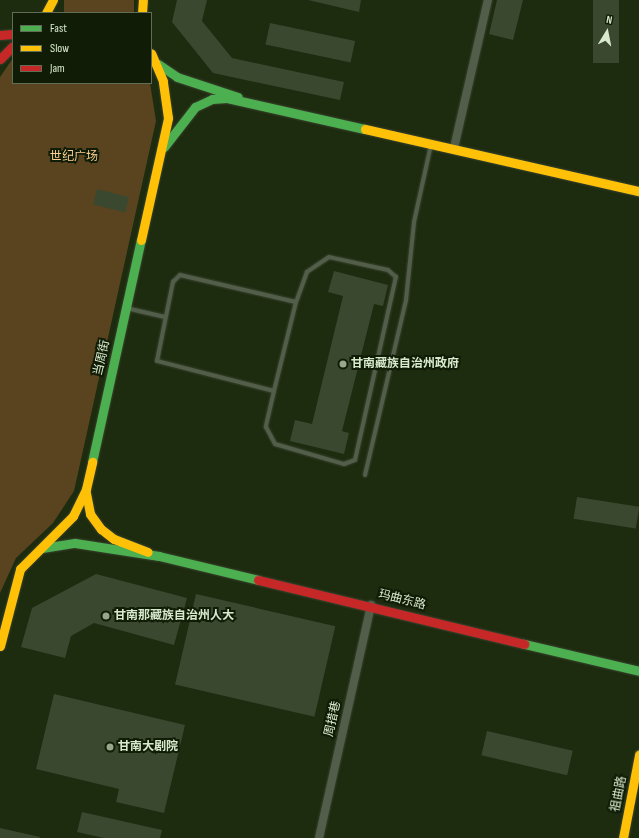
<!DOCTYPE html>
<html>
<head>
<meta charset="utf-8">
<style>
	body { margin:0 }
	#map { position:relative; width:639px; height:838px; overflow:hidden; background:#1d2b0e; font-family:"Sofia Sans Condensed","Noto Sans SC",sans-serif }
	div>[style] { position:absolute }
	.green>* { inset:0; background:#5a441f; transform-origin:0 0 }
	.building>* { inset:0; background:#3b4830; transform-origin:0 0 }
	.roads { filter:drop-shadow(0 0 1px #38432f) drop-shadow(0 0 1px #38432f) }
	.lane>* { height:4px; margin:-2px; padding:0 2px; transform-origin:2px; border-radius:2px; background:#535e4a }
	.street>* { height:8px; margin:-4px; padding:0 4px; transform-origin:4px; border-radius:4px; background:#535e4a }
	.fast>* { height:9px; margin:-4.5px; padding:0 4.5px; transform-origin:4.5px; border-radius:4.5px; background:#4caf50 }
	.slow>* { height:9px; margin:-4.5px; padding:0 4.5px; transform-origin:4.5px; border-radius:4.5px; background:#ffc107 }
	.jam>* { height:9px; margin:-4.5px; padding:0 4.5px; transform-origin:4.5px; border-radius:4.5px; background:#c62828 }
	.dots>* { width:11px; height:11px; translate:-50% -50%; box-sizing:border-box; border:2px solid #101c06; border-radius:50% }
	span { translate:-50% -50%; white-space:nowrap; text-align:center; line-height:1.15; -webkit-text-stroke:4px #101c06; paint-order:stroke }
	.park-label { font-size:12px; color:#facc91 }
	.street-label { font-size:12px; color:#d8eacd }
	.poi-label { font-size:12px; color:#d8eacd; font-weight:700 }
	.left { translate:0 -50%; text-align:left }
	.legend { position:absolute; left:12px; top:12px; width:140px; height:72px; box-sizing:border-box; background:#101c06; border:1px solid #606e56; margin:0; padding:5px 7px; list-style:none; font-size:12px; color:#d8eacd }
	.legend li { display:flex; align-items:center; gap:8px; height:20px }
	.legend b { width:20px; border:1px solid #606e56 }
	.north { position:absolute; left:587px; top:12px; width:40px; height:40px; -webkit-text-stroke:3px #101c06; paint-order:stroke; rotate:10deg; font-size:11px; font-weight:700; line-height:16px; text-align:center; color:#d8eacd }
	.north::after { content:''; display:block; margin:auto; width:14px; height:18px; background:#d8eacd; clip-path:polygon(50% 0,100% 100%,50% 72%,0 100%) }
</style>
</head>
<body>
<div id="map">
	<div class="green">
		<div style="left:64px;top:0;width:70px;height:14px"></div>
		<div style="clip-path:polygon(13px 58px,13px 83px,150px 83px,156px 121px,74px 491px,53px 523px,16px 558px,0 593px,0 77px)"></div>
	</div>
	<div class="building">
		<div style="clip-path:polygon(177px 0,207px 0,202px 21px,232px 58px,344px 82px,340px 100px,213px 73px,172px 22px)"></div>
		<div style="clip-path:polygon(308px 0,361px 0,359px 12px)"></div>
		<div style="clip-path:polygon(497px 0,523px 0,513px 40px,489px 34px)"></div>
		<div style="left:593px;top:0;width:26px;height:63px"></div>
		<div style="left:270px;top:23px;width:87px;height:22px;rotate:12deg"></div>
		<div style="left:97px;top:189px;width:33px;height:16px;rotate:14deg"></div>
		<div style="clip-path:polygon(334px 271px,388px 285px,383px 306px,374px 304px,342px 431px,349px 433px,344px 454px,290px 441px,295px 420px,312px 424px,343px 296px,328px 292px)"></div>
		<div style="left:577px;top:497px;width:63px;height:22px;rotate:9deg"></div>
		<div style="clip-path:polygon(96px 574px,187px 598px,174px 645px,94px 623px,71px 636px,65px 658px,21px 647px,32px 608px)"></div>
		<div style="left:196px;top:594px;width:143px;height:93px;rotate:13deg"></div>
		<div style="clip-path:polygon(54px 694px,185px 725px,164px 813px,116px 802px,119px 789px,36px 769px)"></div>
		<div style="left:487px;top:731px;width:88px;height:25px;rotate:13deg"></div>
		<div style="clip-path:polygon(82px 812px,162px 830px,160px 838px,104px 838px,77px 832px)"></div>
		<div style="clip-path:polygon(0 828px,40px 837px,40px 838px,0 838px)"></div>
	</div>
	<div class="roads">
		<div class="lane">
			<div style="left:180px;top:275px;width:119px;rotate:13.1deg"></div>
			<div style="left:296px;top:302px;width:92px;rotate:103.9deg"></div>
			<div style="left:274px;top:391px;width:121px;rotate:-165.6deg"></div>
			<div style="left:157px;top:361px;width:81px;rotate:-78.6deg"></div>
			<div style="left:173px;top:282px;width:10px;rotate:-45deg"></div>
			<div style="left:126px;top:308px;width:40px;rotate:13deg"></div>
			<div style="left:274px;top:391px;width:37px;rotate:103deg"></div>
			<div style="left:266px;top:427px;width:19px;rotate:62deg"></div>
			<div style="left:275px;top:444px;width:72px;rotate:16.2deg"></div>
			<div style="left:344px;top:464px;width:12px;rotate:-20deg"></div>
			<div style="left:355px;top:460px;width:188px;rotate:-77.4deg"></div>
			<div style="left:396px;top:277px;width:11px;rotate:-139deg"></div>
			<div style="left:388px;top:270px;width:60px;rotate:-167.6deg"></div>
			<div style="left:329px;top:257px;width:27px;rotate:146deg"></div>
			<div style="left:307px;top:272px;width:32px;rotate:110deg"></div>
			<div style="left:365px;top:475px;width:180px;rotate:-76.8deg"></div>
			<div style="left:406px;top:300px;width:78px;rotate:-84.1deg"></div>
			<div style="left:414px;top:222px;width:79px;rotate:-77.6deg"></div>
		</div>
		<div class="street">
			<div style="left:454px;top:148px;width:152px;rotate:-77.1deg"></div>
			<div style="left:319px;top:838px;width:239px;rotate:-77.4deg"></div>
		</div>
		<div class="fast">
			<div style="left:158px;top:64px;width:23px;rotate:34deg"></div>
			<div style="left:177px;top:77px;width:64px;rotate:18.2deg"></div>
			<div style="left:164px;top:147px;width:51px;rotate:-52.2deg"></div>
			<div style="left:195px;top:107px;width:19px;rotate:-25deg"></div>
			<div style="left:212px;top:99px;width:15px;rotate:-4deg"></div>
			<div style="left:227px;top:98px;width:141px;rotate:12.7deg"></div>
			<div style="left:92px;top:462px;width:227px;rotate:-77.6deg"></div>
			<div style="left:42px;top:548px;width:33px;rotate:-9deg"></div>
			<div style="left:75px;top:543px;width:85px;rotate:8.8deg"></div>
			<div style="left:159px;top:556px;width:102px;rotate:13.6deg"></div>
			<div style="left:524px;top:644px;width:118px;rotate:13.2deg"></div>
		</div>
		<div class="slow">
			<div style="left:46px;top:13px;width:15px;rotate:-62deg"></div>
			<div style="left:142px;top:13px;width:13px;rotate:-86deg"></div>
			<div style="left:365px;top:129px;width:281px;rotate:12.8deg"></div>
			<div style="left:141px;top:240px;width:125px;rotate:-77.5deg"></div>
			<div style="left:168px;top:118px;width:37px;rotate:-98deg"></div>
			<div style="left:163px;top:81px;width:30px;rotate:-113deg"></div>
			<div style="left:86px;top:493px;width:21px;rotate:79deg"></div>
			<div style="left:90px;top:514px;width:19px;rotate:54deg"></div>
			<div style="left:101px;top:529px;width:16px;rotate:38deg"></div>
			<div style="left:114px;top:539px;width:36px;rotate:21deg"></div>
			<div style="left:0;top:646px;width:80px;rotate:-75.4deg"></div>
			<div style="left:20px;top:569px;width:75px;rotate:-45deg"></div>
			<div style="left:73px;top:516px;width:30px;rotate:-64deg"></div>
			<div style="left:86px;top:489px;width:28px;rotate:-77deg"></div>
			<div style="left:623px;top:838px;width:85px;rotate:-79.1deg"></div>
		</div>
		<div class="jam">
			<div style="left:0;top:35px;width:13px;rotate:-4deg"></div>
			<div style="left:0;top:59px;width:18px;rotate:-45deg"></div>
			<div style="left:258px;top:580px;width:274px;rotate:13.5deg"></div>
		</div>
	</div>
	<div class="dots">
		<div style="left:343px;top:364px;background:#97a78a"></div>
		<div style="left:106px;top:616px;background:#97a78a"></div>
		<div style="left:110px;top:747px;background:#97a78a"></div>
	</div>
	<div class="park-label">
		<span style="left:74px;top:157px">世纪广场</span>
	</div>
	<div class="street-label">
		<span style="left:102px;top:358px;rotate:-77deg">当周街</span>
		<span style="left:402px;top:600px;rotate:14deg">玛曲东路</span>
		<span style="left:333px;top:719px;rotate:-77deg">周措巷</span>
		<span style="left:619px;top:794px;rotate:-79deg">祖曲路</span>
	</div>
	<div class="poi-label">
		<span class="left" style="left:351px;top:364px">甘南藏族自治州政府</span>
		<span class="left" style="left:114px;top:616px">甘南那藏族自治州人大</span>
		<span class="left" style="left:118px;top:747px">甘南大剧院</span>
	</div>
	<ul class="legend">
	<li><b style="height:5px;background:#4caf50"></b>Fast</li>
	<li><b style="height:5px;background:#ffc107"></b>Slow</li>
	<li><b style="height:5px;background:#c62828"></b>Jam</li>
	</ul>
	<div class="north">N</div>
</div>
</body>
</html>
